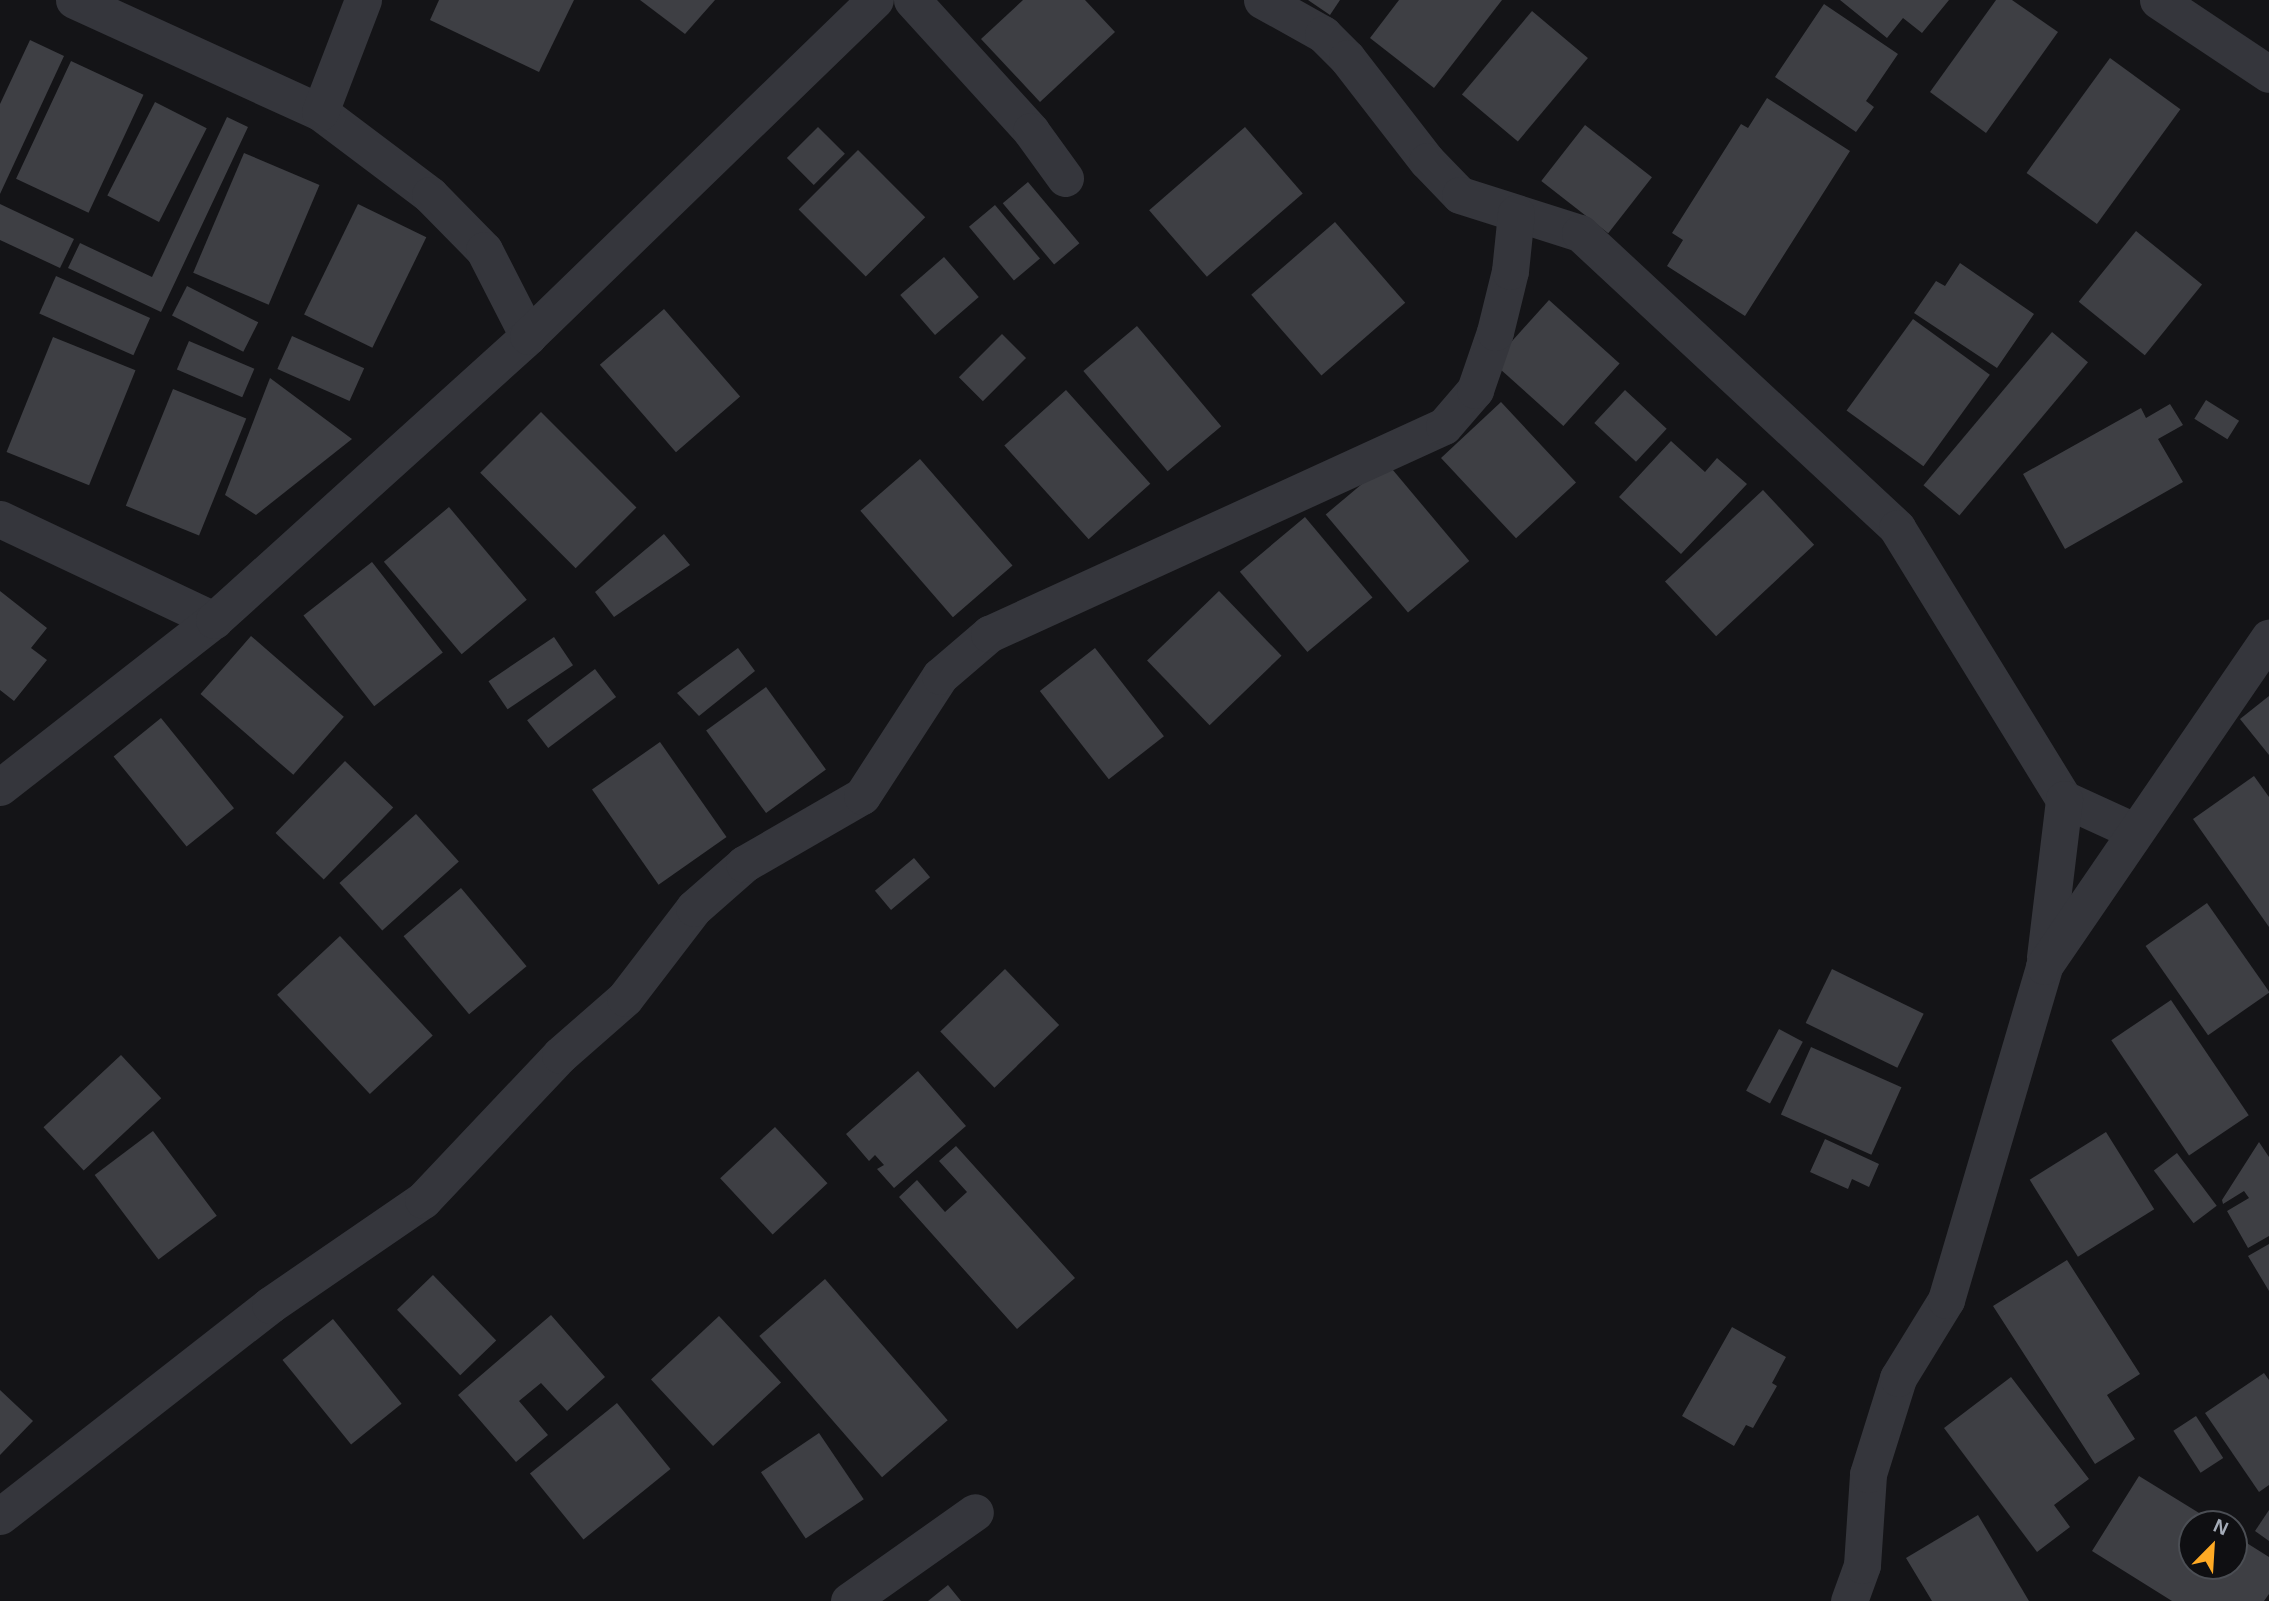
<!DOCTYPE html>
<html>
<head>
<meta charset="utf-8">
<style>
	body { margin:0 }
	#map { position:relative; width:2269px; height:1601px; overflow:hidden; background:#141417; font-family:Helvetica,sans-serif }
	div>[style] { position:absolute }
	.building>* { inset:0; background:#3e3f44; transform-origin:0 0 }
	.minor>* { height:37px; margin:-18.5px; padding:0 18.5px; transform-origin:18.5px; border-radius:18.5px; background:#35363c }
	span { translate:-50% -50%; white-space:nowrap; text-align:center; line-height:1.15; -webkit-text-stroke:5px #0f0f12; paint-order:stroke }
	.north { position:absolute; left:2178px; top:1510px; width:70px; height:70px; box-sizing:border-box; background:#0f0f12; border:2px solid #4b4e54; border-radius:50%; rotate:24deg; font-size:19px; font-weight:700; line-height:28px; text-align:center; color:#a5acb8 }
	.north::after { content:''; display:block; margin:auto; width:24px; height:32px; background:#ffaa24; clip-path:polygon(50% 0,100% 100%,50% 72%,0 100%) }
</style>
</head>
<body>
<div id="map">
	<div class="building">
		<div style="clip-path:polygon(439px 0,574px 0,539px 72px,430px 20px)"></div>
		<div style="clip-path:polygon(640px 0,715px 0,685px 34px)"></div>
		<div style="clip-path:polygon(1023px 0,1085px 0,1115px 32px,1040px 102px,981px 39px)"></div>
		<div style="clip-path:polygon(1308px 0,1340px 0,1330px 15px)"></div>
		<div style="clip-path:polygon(1399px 0,1502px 0,1434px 88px,1370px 38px)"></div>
		<div style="clip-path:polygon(1840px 0,1949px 0,1922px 33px,1903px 18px,1887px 38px)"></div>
		<div style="clip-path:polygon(1996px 0,2012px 0,2058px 32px,1986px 133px,1930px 92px)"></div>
		<div style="clip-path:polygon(1824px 4px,1898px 54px,1866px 101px,1874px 107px,1856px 132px,1775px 77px)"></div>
		<div style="left:1532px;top:11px;width:73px;height:109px;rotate:40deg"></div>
		<div style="clip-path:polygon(30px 40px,64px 56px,0 194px,0 104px)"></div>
		<div style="left:2110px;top:58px;width:87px;height:142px;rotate:36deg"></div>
		<div style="left:71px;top:61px;width:80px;height:130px;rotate:25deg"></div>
		<div style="clip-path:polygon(1767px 98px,1850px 151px,1745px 316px,1667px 266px,1683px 240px,1672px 233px,1741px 124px,1748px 128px)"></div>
		<div style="left:155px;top:102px;width:58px;height:105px;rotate:27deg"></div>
		<div style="clip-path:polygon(227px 117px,248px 127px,161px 312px,68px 268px,80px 243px,152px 277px)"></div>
		<div style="left:1585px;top:125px;width:85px;height:71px;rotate:38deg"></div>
		<div style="left:818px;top:127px;width:38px;height:44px;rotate:45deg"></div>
		<div style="left:1245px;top:127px;width:88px;height:127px;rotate:49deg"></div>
		<div style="left:858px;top:150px;width:95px;height:84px;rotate:45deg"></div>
		<div style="left:244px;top:153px;width:82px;height:130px;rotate:23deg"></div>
		<div style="left:1028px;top:182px;width:80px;height:33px;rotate:50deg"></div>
		<div style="clip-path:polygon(0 204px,74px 239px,60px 268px,0 240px)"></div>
		<div style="left:358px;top:204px;width:76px;height:123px;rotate:26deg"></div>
		<div style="left:995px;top:205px;width:70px;height:34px;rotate:50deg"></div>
		<div style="left:1335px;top:222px;width:107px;height:111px;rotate:49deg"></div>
		<div style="left:2136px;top:231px;width:85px;height:91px;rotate:39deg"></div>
		<div style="left:944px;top:257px;width:53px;height:58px;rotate:49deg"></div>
		<div style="clip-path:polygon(1960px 263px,2034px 314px,1997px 368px,1914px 313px,1936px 281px,1945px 286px)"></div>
		<div style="left:56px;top:276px;width:103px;height:41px;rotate:24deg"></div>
		<div style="left:187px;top:286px;width:80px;height:33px;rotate:27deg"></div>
		<div style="left:1549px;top:300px;width:95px;height:84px;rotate:42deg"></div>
		<div style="left:664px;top:309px;width:116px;height:85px;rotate:49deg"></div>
		<div style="left:1913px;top:319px;width:95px;height:113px;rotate:36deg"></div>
		<div style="left:1137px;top:326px;width:131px;height:70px;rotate:50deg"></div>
		<div style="left:2052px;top:332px;width:47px;height:200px;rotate:40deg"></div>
		<div style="left:1002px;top:334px;width:34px;height:61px;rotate:45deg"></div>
		<div style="left:292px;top:336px;width:79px;height:36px;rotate:24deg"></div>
		<div style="left:53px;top:337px;width:89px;height:124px;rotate:22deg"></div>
		<div style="left:189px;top:341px;width:71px;height:31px;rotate:23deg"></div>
		<div style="clip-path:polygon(270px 378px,352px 439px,256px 515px,225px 495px)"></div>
		<div style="left:173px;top:389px;width:79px;height:126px;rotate:22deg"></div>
		<div style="left:1066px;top:390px;width:126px;height:83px;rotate:48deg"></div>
		<div style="left:1625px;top:390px;width:57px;height:45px;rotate:43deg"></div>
		<div style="left:2206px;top:400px;width:39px;height:22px;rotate:32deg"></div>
		<div style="left:1501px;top:402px;width:110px;height:82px;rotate:47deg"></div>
		<div style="clip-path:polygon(2170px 404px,2183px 425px,2158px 439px,2183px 482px,2065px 549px,2023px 474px,2141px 408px,2146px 418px)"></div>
		<div style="left:541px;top:412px;width:135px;height:86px;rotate:45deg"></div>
		<div style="clip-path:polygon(1671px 441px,1705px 472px,1717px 458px,1747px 484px,1681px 554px,1619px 497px)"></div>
		<div style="left:920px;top:459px;width:141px;height:79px;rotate:49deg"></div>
		<div style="left:1387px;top:463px;width:128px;height:80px;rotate:50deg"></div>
		<div style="left:1763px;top:490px;width:75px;height:134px;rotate:47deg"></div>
		<div style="left:449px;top:507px;width:121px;height:85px;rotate:50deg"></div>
		<div style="left:1305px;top:517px;width:105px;height:85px;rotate:50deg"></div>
		<div style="clip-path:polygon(664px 534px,690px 565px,614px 617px,595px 592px)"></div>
		<div style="left:372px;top:562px;width:115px;height:87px;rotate:52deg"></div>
		<div style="clip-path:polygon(0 591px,47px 628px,31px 648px,47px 660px,14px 701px,0 690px)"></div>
		<div style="left:1219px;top:591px;width:90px;height:100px;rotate:46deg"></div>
		<div style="left:251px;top:636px;width:123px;height:77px;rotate:41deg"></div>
		<div style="left:554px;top:637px;width:34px;height:79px;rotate:56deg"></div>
		<div style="clip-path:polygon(738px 648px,755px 671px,699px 716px,677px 693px)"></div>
		<div style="left:1095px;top:648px;width:112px;height:70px;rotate:52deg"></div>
		<div style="left:595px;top:669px;width:35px;height:85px;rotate:53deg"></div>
		<div style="left:766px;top:687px;width:102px;height:74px;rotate:54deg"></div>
		<div style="clip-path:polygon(2269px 696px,2269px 755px,2240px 719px)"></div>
		<div style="left:161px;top:718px;width:116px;height:61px;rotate:51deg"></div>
		<div style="left:660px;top:742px;width:116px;height:83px;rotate:55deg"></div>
		<div style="left:345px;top:761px;width:67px;height:100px;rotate:44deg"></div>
		<div style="clip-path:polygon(2254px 776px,2269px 797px,2269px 927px,2193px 819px)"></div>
		<div style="left:416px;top:814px;width:64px;height:103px;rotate:48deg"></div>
		<div style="left:914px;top:858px;width:25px;height:51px;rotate:50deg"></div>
		<div style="left:461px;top:888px;width:102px;height:75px;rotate:50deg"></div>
		<div style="left:2207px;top:903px;width:109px;height:75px;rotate:55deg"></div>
		<div style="left:340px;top:936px;width:136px;height:86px;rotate:47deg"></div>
		<div style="left:1005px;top:969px;width:78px;height:90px;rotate:46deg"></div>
		<div style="left:1832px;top:969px;width:102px;height:60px;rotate:26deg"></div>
		<div style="left:2171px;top:1000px;width:139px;height:72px;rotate:56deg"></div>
		<div style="left:1779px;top:1029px;width:27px;height:70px;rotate:28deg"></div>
		<div style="left:1811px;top:1047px;width:99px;height:74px;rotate:24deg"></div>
		<div style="left:121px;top:1055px;width:59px;height:106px;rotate:47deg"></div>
		<div style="clip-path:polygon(918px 1071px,966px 1126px,894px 1188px,877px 1169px,884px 1165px,875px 1155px,869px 1161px,846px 1134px)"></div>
		<div style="left:775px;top:1127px;width:77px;height:75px;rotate:47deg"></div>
		<div style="left:153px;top:1131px;width:106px;height:73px;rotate:53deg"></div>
		<div style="left:2106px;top:1132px;width:91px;height:90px;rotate:58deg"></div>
		<div style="clip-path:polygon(1825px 1139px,1879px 1164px,1869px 1187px,1852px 1179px,1848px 1189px,1810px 1172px)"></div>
		<div style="clip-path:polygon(2259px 1142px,2269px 1157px,2269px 1236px,2248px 1248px,2227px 1211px,2249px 1198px,2244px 1191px,2223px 1204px,2222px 1200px)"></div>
		<div style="clip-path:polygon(956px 1146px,1075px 1278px,1017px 1329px,899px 1197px,917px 1180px,945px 1212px,967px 1192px,939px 1161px)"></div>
		<div style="left:2177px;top:1153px;width:66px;height:29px;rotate:53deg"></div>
		<div style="clip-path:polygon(2269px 1244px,2269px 1291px,2248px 1256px)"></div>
		<div style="clip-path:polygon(2067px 1260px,2140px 1374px,2107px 1395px,2135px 1439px,2095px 1464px,1993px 1306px)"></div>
		<div style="left:433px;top:1275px;width:91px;height:50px;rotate:46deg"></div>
		<div style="left:825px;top:1279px;width:187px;height:87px;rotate:49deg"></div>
		<div style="clip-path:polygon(551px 1315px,605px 1377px,567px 1411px,541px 1383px,519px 1401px,548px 1435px,516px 1462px,458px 1395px)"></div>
		<div style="left:719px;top:1316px;width:91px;height:93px;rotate:47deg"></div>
		<div style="left:333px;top:1319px;width:109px;height:65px;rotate:51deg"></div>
		<div style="clip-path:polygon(1732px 1327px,1786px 1357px,1772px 1383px,1777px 1386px,1753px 1428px,1746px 1425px,1734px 1446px,1682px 1416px)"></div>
		<div style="clip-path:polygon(2264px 1373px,2269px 1380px,2269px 1485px,2259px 1492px,2205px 1413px)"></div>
		<div style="clip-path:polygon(2011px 1377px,2089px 1479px,2054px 1505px,2070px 1527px,2037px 1552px,1944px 1428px)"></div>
		<div style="clip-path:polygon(0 1390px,33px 1421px,0 1455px)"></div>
		<div style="left:617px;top:1403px;width:85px;height:112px;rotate:51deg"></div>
		<div style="left:2196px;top:1416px;width:50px;height:27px;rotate:57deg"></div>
		<div style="left:819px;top:1433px;width:80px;height:70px;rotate:56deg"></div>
		<div style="clip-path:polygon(2139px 1476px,2217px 1524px,2192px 1524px,2192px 1566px,2234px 1566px,2234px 1535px,2269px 1557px,2269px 1594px,2264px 1601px,2172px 1601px,2092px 1551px)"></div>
		<div style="clip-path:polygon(2269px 1510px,2269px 1541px,2255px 1531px)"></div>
		<div style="clip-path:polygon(1978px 1515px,2029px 1601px,1932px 1601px,1906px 1558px)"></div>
		<div style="clip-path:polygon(948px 1585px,961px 1601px,928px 1601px)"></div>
	</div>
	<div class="minor">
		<div style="left:74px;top:0;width:270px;rotate:24.5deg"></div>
		<div style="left:320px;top:112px;width:138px;rotate:37deg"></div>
		<div style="left:430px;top:195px;width:77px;rotate:45.5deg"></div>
		<div style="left:484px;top:250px;width:97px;rotate:62.9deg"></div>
		<div style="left:912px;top:0;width:177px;rotate:47.7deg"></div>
		<div style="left:1031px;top:131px;width:58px;rotate:54.1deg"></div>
		<div style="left:1262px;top:0;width:70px;rotate:29.1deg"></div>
		<div style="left:1323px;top:34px;width:34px;rotate:45deg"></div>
		<div style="left:1347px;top:58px;width:130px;rotate:52.2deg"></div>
		<div style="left:1427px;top:161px;width:47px;rotate:45.9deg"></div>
		<div style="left:1460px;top:195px;width:126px;rotate:17.6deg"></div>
		<div style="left:1580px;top:233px;width:433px;rotate:42.9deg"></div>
		<div style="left:1897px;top:528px;width:318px;rotate:58.4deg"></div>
		<div style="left:2064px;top:799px;width:77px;rotate:24.6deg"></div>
		<div style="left:2158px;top:0;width:133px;rotate:33.7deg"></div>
		<div style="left:320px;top:112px;width:120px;rotate:-69deg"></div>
		<div style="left:0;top:519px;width:237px;rotate:25.3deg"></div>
		<div style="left:0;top:787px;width:271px;rotate:-38deg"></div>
		<div style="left:214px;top:620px;width:423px;rotate:-42.1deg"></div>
		<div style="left:528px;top:336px;width:483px;rotate:-44.1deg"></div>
		<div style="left:2045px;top:957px;width:159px;rotate:-83.1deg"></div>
		<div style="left:0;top:1516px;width:343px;rotate:-38deg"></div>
		<div style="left:270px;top:1305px;width:186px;rotate:-34.5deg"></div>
		<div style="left:423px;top:1200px;width:199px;rotate:-46.6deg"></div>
		<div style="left:560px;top:1055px;width:86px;rotate:-41.2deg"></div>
		<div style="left:625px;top:998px;width:113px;rotate:-52.5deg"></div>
		<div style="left:694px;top:908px;width:67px;rotate:-41.3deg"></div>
		<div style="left:744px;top:864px;width:136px;rotate:-30deg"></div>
		<div style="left:862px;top:796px;width:143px;rotate:-57deg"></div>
		<div style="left:940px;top:676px;width:65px;rotate:-40.6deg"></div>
		<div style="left:989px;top:634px;width:500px;rotate:-24.57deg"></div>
		<div style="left:1444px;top:426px;width:48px;rotate:-49.3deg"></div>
		<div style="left:1475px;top:390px;width:61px;rotate:-71deg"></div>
		<div style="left:1495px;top:332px;width:63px;rotate:-76.2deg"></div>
		<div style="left:1510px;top:271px;width:58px;rotate:-84.1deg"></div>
		<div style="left:849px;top:1601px;width:154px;rotate:-35.2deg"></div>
		<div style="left:1849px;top:1601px;width:38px;rotate:-70deg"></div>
		<div style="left:1862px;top:1565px;width:91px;rotate:-86.2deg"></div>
		<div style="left:1868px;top:1474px;width:101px;rotate:-72.6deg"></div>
		<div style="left:1898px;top:1378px;width:92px;rotate:-58.4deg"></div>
		<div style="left:1946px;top:1300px;width:348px;rotate:-73.6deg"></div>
		<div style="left:2044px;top:966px;width:398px;rotate:-55.6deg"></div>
	</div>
	<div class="north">N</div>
</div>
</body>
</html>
